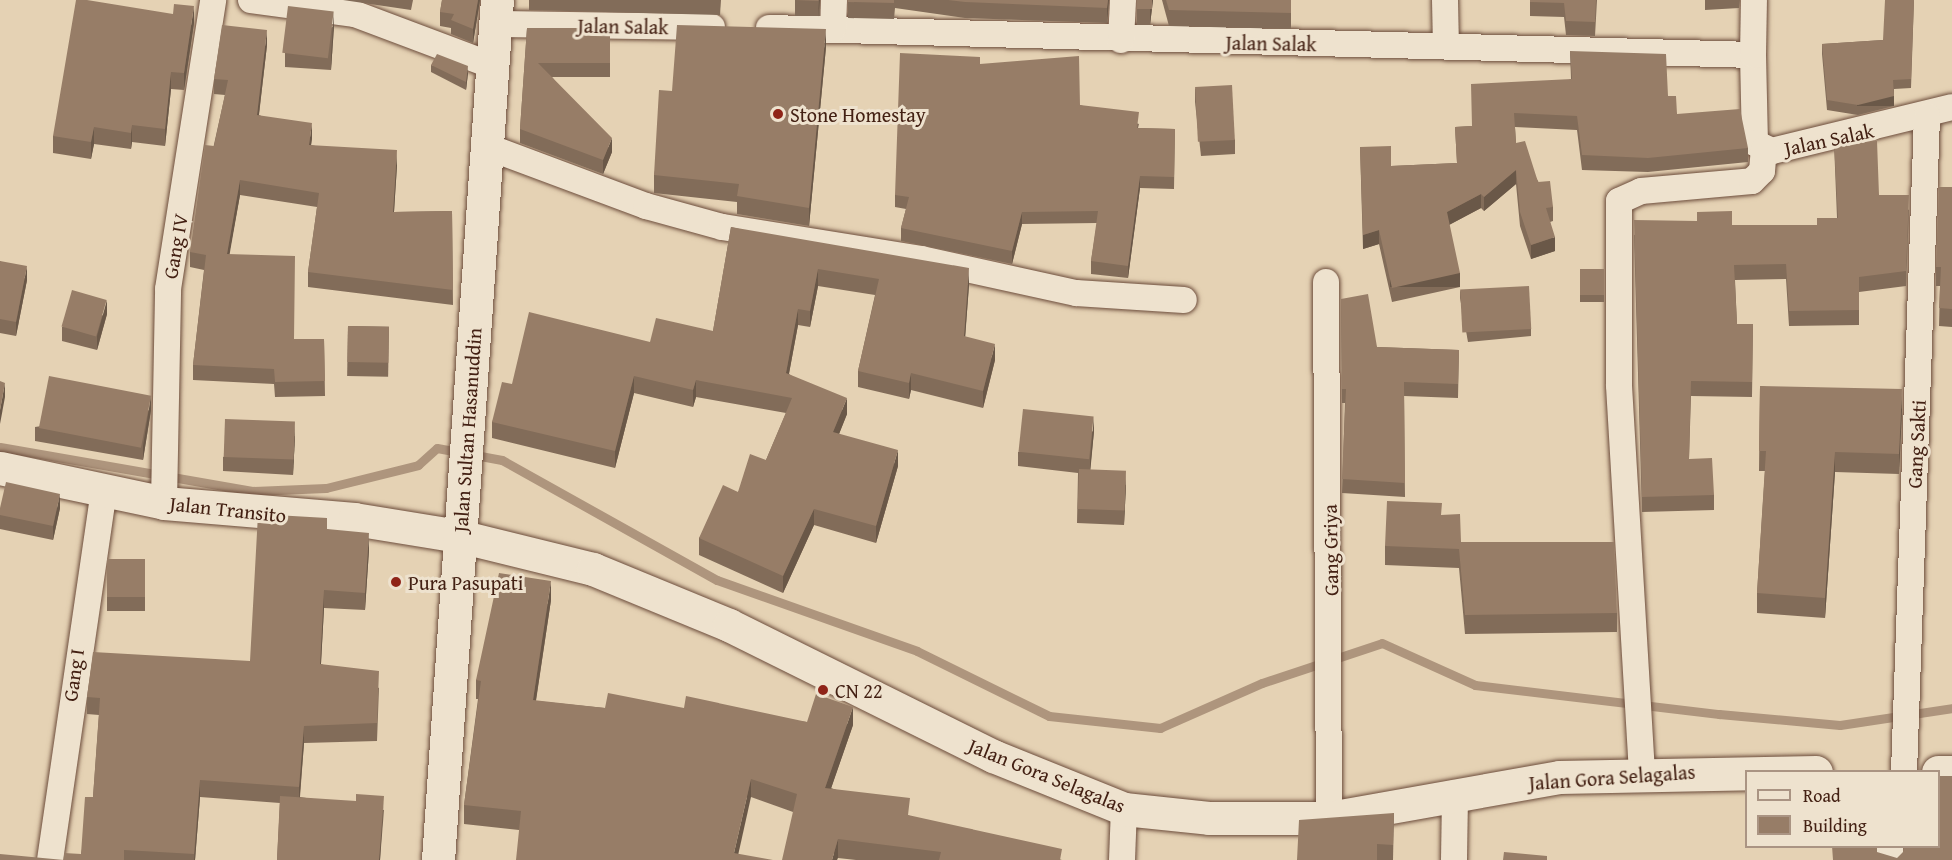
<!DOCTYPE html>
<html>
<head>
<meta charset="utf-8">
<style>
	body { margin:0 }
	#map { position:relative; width:1952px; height:860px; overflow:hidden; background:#e5d2b4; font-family:"Gentium Book Plus",serif }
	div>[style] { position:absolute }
	.stream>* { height:9px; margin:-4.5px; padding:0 4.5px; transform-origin:4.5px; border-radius:4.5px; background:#ae957d }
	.roads { filter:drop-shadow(0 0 2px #6c4c3b) drop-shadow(0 0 2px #6c4c3b) }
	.minor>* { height:26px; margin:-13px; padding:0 13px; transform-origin:13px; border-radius:13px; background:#eee2ce }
	.tertiary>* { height:33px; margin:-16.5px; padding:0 16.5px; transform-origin:16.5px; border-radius:16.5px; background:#eee2ce }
	.secondary>* { height:33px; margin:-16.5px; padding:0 16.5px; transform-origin:16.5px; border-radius:16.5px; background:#eee2ce }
	.wall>* { inset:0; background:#826c59; transform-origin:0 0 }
	.shaded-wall>* { inset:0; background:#6a5848; transform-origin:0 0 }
	.building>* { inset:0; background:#977d67; transform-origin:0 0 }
	.dots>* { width:16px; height:16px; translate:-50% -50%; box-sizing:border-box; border:3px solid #eee2ce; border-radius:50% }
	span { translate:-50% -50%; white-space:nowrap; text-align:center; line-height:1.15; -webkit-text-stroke:6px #eee2ce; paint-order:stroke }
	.street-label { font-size:20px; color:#432013 }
	.poi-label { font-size:20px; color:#432013 }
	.left { translate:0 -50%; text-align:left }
	.legend { position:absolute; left:1745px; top:770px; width:195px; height:78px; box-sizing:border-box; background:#eee2ce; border:2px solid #aa9483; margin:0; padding:8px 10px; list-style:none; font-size:18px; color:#432013 }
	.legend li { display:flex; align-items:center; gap:12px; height:30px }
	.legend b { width:30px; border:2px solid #aa9483 }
</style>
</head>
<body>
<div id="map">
	<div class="stream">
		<div style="left:0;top:447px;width:256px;rotate:9.9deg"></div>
		<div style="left:252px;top:491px;width:74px;rotate:-2.3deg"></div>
		<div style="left:326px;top:488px;width:95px;rotate:-14deg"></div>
		<div style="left:418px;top:465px;width:25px;rotate:-42deg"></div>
		<div style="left:437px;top:448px;width:66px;rotate:10.5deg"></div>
		<div style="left:502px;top:460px;width:246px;rotate:29.2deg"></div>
		<div style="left:717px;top:580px;width:212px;rotate:19.5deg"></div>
		<div style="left:917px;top:651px;width:147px;rotate:26.2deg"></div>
		<div style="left:1049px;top:716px;width:112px;rotate:6.2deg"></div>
		<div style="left:1160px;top:728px;width:111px;rotate:-23.8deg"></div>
		<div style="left:1262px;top:683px;width:126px;rotate:-18.4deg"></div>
		<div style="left:1382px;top:643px;width:102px;rotate:24.3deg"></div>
		<div style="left:1475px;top:685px;width:246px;rotate:6.8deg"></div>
		<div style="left:1719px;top:714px;width:121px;rotate:5.2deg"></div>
		<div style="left:1840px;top:725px;width:113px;rotate:-8.6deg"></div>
	</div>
	<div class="roads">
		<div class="minor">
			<div style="left:251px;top:0;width:105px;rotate:7.7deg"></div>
			<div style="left:355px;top:14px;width:147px;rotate:20.6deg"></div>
			<div style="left:1445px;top:0;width:46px;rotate:88.8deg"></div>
			<div style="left:496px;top:24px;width:216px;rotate:0.8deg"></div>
			<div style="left:769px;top:28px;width:984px;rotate:1.57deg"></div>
			<div style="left:1753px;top:55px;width:88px;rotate:88.7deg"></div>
			<div style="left:1755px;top:143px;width:19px;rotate:25deg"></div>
			<div style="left:1772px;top:151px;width:185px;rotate:-13.7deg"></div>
			<div style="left:833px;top:29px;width:29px;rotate:-88deg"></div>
			<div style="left:1121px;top:40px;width:40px;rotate:-87.1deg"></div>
			<div style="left:1753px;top:55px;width:55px;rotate:-89deg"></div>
			<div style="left:488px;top:147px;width:169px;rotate:20.5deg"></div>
			<div style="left:646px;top:206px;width:79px;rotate:15.4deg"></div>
			<div style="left:722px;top:227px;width:202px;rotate:9.1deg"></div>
			<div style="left:921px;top:259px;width:159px;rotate:12.4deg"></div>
			<div style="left:1076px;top:293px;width:108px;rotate:3.7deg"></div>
			<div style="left:1326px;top:282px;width:536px;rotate:89.68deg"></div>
			<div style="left:164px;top:503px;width:214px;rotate:-88.9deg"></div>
			<div style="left:168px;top:289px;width:292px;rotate:-81.1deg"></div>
			<div style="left:1904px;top:772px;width:656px;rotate:-87.99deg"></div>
			<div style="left:1642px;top:773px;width:389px;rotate:-93.4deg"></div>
			<div style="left:1619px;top:385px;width:184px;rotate:-90deg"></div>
			<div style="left:1619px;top:201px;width:24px;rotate:-24deg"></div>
			<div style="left:1641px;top:191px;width:111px;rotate:-5.1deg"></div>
			<div style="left:1752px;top:181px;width:14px;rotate:-45deg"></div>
			<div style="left:1762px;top:171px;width:21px;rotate:-85deg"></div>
			<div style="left:1890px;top:846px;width:14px;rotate:90deg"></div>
			<div style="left:50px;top:860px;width:372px;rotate:-81.7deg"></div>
			<div style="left:1122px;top:860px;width:51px;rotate:-87.8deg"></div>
			<div style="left:1454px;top:860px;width:67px;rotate:-89.1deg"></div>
		</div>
		<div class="tertiary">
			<div style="left:0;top:468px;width:168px;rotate:12deg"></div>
			<div style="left:164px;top:503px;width:191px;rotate:4.8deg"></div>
			<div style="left:354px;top:519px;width:106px;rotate:9.2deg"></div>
			<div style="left:459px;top:536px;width:138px;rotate:13.8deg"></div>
			<div style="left:593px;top:569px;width:147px;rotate:22.4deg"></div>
			<div style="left:729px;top:625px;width:295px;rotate:26.4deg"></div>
			<div style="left:993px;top:756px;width:141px;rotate:22deg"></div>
			<div style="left:1124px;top:809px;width:85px;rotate:6deg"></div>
			<div style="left:1209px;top:818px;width:120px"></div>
			<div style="left:1329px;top:818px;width:234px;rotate:-10.1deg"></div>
			<div style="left:1559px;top:777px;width:257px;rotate:-1.1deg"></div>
			<div style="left:1938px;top:772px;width:14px"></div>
		</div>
		<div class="secondary">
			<div style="left:438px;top:860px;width:862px;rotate:-86.08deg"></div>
		</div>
	</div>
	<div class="wall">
		<div style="clip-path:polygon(343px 0,413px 0,411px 10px)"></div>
		<div style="clip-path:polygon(442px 0,480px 0,473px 43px,451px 34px,451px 28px,440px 26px,440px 12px)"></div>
		<div style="clip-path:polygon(529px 0,721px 0,720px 15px,529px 10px)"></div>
		<div style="left:795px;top:0;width:25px;height:16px"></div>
		<div style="clip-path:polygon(848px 0,1109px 0,1107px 23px,965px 18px,895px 8px,894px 19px,848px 18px)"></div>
		<div style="clip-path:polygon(1137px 0,1153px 0,1150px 25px,1137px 25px)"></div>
		<div style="clip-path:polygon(1162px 0,1291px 0,1291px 29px,1169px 26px)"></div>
		<div style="clip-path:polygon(1530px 0,1597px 0,1595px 36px,1566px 35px,1564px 17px,1530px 16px)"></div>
		<div style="clip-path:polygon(1705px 0,1740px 0,1739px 8px,1705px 10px)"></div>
		<div style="clip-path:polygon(1914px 0,1911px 88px,1894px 89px,1894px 106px,1858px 115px,1827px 110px,1822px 54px,1822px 44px,1883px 40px)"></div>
		<div style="clip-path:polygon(194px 23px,184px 90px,171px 89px,165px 146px,132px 142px,131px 149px,94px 144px,91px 159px,53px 153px,53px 136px)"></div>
		<div style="clip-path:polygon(334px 26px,331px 70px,285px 67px,285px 53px)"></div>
		<div style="clip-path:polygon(527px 28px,610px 28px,610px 77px,552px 77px,612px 152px,603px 174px,520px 143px,520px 129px)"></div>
		<div style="clip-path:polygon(267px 45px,259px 115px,312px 138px,311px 145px,397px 165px,394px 212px,452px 211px,453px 305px,308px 287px,308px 272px,317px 207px,240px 195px,229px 254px,294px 339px,324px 339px,325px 396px,275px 397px,274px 384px,193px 380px,193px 365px,204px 270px,190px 267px,190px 252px,225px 95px,214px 94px,214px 79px)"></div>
		<div style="clip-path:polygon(826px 47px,809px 226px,737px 214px,737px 202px,654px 193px,654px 175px,672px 91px)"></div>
		<div style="clip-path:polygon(1570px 51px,1668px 96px,1677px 114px,1748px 148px,1748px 162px,1648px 172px,1582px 170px,1577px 130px,1515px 127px,1516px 143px,1553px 207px,1553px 221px,1550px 222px,1555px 251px,1531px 259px,1520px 226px,1516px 184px,1484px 211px,1481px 208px,1449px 225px,1460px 287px,1392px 302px,1379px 244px,1363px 249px,1360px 147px,1391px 166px,1457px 163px,1455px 127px,1472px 126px,1571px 79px)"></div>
		<div style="clip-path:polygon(980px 64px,1080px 105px,1139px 124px,1138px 128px,1175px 129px,1174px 189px,1140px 188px,1128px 278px,1091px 274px,1091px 261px,1097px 223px,1022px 224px,1012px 264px,901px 241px,901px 228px,906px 209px,895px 207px,895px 195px)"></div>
		<div style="clip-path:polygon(431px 65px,468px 73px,466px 90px,431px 72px)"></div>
		<div style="clip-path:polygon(1195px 88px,1235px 140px,1235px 154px,1201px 156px,1195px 102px)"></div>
		<div style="clip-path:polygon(1834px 143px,1879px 195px,1909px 210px,1906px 286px,1859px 292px,1859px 325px,1789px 326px,1786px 279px,1735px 280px,1737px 324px,1753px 324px,1752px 397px,1691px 396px,1689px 459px,1714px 495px,1714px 510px,1642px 512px,1634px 235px,1732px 225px,1817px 225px,1837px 218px)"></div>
		<div style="clip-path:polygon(1952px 187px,1952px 327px,1939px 326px,1940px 286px,1936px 286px,1936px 267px)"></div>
		<div style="clip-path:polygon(731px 227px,969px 285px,965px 337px,995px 360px,983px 408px,911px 390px,909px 399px,858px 387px,858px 371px,875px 295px,818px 286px,810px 327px,798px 325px,789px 374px,847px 414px,839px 434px,898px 466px,876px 543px,814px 525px,783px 593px,699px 555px,699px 538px,738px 492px,766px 460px,786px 413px,696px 397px,693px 407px,634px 393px,615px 468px,492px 438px,492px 422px,512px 384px,650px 342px,713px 331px)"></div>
		<div style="clip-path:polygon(0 261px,27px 280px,16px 336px,0 333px)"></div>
		<div style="left:1604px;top:269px;width:33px;height:24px;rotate:90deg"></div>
		<div style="clip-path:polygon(1460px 291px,1531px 329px,1531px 336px,1468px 342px,1460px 298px)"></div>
		<div style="clip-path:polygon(1341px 299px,1377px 347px,1459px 350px,1458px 398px,1404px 396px,1405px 497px,1342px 493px,1345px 403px,1342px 403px)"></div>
		<div style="clip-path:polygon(107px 314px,97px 350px,62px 341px,62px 327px)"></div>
		<div style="left:348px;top:326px;width:41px;height:50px;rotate:1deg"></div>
		<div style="clip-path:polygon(1760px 386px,1902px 409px,1899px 474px,1835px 472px,1825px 618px,1757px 613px,1757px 593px,1765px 471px,1759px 471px)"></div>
		<div style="clip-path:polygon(151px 410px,143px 460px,35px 441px,35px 427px)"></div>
		<div style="clip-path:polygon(1094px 431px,1090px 470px,1126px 485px,1124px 525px,1077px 523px,1078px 473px,1018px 466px,1018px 452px)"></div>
		<div style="clip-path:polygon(295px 436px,293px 475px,223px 471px,223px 457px)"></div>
		<div style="clip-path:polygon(0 508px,60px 508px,53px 540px,0 529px)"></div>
		<div style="clip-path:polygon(1442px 515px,1461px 542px,1617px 613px,1617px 632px,1465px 634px,1459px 568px,1385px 565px,1385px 546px)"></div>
		<div style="clip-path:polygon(327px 529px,369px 550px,365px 610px,324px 608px,321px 664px,379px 688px,377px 741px,304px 743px,300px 797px,384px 810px,380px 860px,277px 860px,280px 803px,200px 797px,195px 860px,0 860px,64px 860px,81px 854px,93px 797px,99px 715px,87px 714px,87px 697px,250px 661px)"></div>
		<div style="left:107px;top:559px;width:38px;height:52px"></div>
		<div style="clip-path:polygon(551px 600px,536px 701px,605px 708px,684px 708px,807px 722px,853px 725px,831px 788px,910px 816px,1062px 860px,856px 860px,838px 858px,793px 812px,751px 797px,519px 830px,464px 824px,464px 805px,478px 699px,476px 699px,476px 680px)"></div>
		<div style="clip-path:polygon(1394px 813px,1393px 860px,1297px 860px)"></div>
	</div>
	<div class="shaded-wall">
		<div style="clip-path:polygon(478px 0,480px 0,473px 43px,473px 29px)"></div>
		<div style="clip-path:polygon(819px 0,820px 0,818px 17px)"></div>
		<div style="clip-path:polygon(1108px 0,1109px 0,1107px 23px,1107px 8px)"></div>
		<div style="clip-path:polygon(1152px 0,1153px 0,1150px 25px,1150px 9px)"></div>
		<div style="clip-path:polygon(194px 6px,194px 23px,184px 90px,184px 73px)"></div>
		<div style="clip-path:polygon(334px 12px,334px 26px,331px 70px,331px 56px)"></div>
		<div style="clip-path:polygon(826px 29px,826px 47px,809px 226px,809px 208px)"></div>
		<div style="clip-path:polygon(267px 30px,267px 45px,257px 130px,257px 115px)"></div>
		<div style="clip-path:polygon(468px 66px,468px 73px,466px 90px,466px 82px)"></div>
		<div style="clip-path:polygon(171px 72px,171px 89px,165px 146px,165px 129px)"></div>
		<div style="left:1894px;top:96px;width:10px;height:37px;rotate:90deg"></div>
		<div style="clip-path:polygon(312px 123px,312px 138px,309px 160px,309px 145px)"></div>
		<div style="clip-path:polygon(132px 125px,132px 142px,131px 149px,131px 133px)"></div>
		<div style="clip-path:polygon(94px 127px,94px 144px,91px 159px,91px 142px)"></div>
		<div style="clip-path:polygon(612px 138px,612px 152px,603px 174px,603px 160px)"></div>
		<div style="clip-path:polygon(397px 150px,397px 165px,393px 227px,393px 212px)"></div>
		<div style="clip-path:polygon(1516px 170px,1516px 184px,1484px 211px,1484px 197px)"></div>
		<div style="clip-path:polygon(1140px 176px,1140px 188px,1128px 278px,1128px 266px)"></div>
		<div style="clip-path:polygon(240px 180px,240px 195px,227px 269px,227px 254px)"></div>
		<div style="clip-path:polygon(1481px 194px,1481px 208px,1447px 226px,1447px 212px)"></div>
		<div style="clip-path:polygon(1022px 212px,1022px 224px,1012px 264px,1012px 251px)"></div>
		<div style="clip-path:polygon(1379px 230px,1379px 244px,1363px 249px,1363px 235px)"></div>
		<div style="clip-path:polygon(1555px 237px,1555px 251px,1531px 259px,1531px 245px)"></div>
		<div style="clip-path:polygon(27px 266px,27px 280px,16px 336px,16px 322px)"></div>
		<div style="clip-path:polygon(969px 268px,969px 285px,964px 353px,964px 336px)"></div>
		<div style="clip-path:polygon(818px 269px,818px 286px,810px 327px,810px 311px)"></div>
		<div style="left:1460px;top:273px;width:14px;height:70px;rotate:90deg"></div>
		<div style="clip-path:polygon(107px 300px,107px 314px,97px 350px,97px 336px)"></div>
		<div style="clip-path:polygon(798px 309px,798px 325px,786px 389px,786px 373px)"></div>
		<div style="clip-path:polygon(995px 344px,995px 360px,983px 408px,983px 391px)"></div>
		<div style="clip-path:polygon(911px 373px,911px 390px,909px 399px,909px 383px)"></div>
		<div style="clip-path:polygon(634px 376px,634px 393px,615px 468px,615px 451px)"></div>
		<div style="clip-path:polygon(696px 380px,696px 397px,693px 407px,693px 390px)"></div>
		<div style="clip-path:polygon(5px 383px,5px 397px,0 424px,0 410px)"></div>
		<div style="clip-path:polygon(1902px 389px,1902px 409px,1899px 474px,1899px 454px)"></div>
		<div style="clip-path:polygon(151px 396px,151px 410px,143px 460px,143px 446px)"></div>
		<div style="clip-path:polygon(847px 398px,847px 414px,833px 449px,833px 432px)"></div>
		<div style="clip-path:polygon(1094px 417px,1094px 431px,1090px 474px,1090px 460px)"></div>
		<div style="clip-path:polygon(295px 422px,295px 436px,293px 475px,293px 461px)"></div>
		<div style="clip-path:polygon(898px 450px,898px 466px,876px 543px,876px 526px)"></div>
		<div style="clip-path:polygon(1835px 452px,1835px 472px,1825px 618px,1825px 598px)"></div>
		<div style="clip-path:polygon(1126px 471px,1126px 485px,1124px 525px,1124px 511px)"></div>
		<div style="clip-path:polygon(60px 494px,60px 508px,53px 540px,53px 526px)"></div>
		<div style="clip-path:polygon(814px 509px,814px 525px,783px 593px,783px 576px)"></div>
		<div style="clip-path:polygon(369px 533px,369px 550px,365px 610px,365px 593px)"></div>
		<div style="clip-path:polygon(551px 581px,551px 600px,533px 719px,533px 700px)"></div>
		<div style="clip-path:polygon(324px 590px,324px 608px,320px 681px,320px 664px)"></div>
		<div style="clip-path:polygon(853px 707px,853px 725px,825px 806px,825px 788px)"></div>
		<div style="clip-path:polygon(304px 726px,304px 743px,299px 805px,299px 787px)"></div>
		<div style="clip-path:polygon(751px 779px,751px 797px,737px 860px,734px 853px)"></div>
		<div style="clip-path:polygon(200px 780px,200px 797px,195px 860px,194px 860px)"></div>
		<div style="clip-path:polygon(384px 796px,380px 860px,379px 860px)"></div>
		<div style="clip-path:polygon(838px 839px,838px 858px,837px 860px,832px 860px)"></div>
	</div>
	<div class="building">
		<div style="clip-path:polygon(76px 0,87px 0,173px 14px,174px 4px,194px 6px,184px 73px,171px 72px,165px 129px,132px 125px,131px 133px,94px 127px,91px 142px,53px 136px)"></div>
		<div style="clip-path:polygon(442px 0,478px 0,473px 29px,451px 20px,454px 14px,440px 12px)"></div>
		<div style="clip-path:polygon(795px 0,819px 0,818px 1px)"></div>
		<div style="clip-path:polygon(848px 0,894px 0,894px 3px,848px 2px)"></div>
		<div style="clip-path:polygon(948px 0,1108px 0,1107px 8px,965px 2px)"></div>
		<div style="left:1137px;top:0;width:15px;height:9px"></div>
		<div style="clip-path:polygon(1166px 0,1291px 0,1291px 13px,1169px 10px)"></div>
		<div style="clip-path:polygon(1530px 0,1596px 0,1595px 22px,1566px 21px,1564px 3px,1530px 2px)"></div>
		<div style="clip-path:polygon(1885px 0,1914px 0,1911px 79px,1893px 80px,1894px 96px,1858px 105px,1827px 100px,1822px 44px,1883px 40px)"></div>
		<div style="left:288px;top:6px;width:46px;height:47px;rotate:7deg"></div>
		<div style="clip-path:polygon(222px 25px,267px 30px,257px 115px,312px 123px,309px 145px,397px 150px,393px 212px,452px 211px,453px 290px,308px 272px,319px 193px,240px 180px,227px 254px,295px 256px,294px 339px,324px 339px,325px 381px,275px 382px,274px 369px,193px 365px,206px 255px,190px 252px,205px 145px,214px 146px,228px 80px,214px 79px)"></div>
		<div style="clip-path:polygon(677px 25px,826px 29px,809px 208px,737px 196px,739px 184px,654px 175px,659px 90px,672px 91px)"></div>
		<div style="clip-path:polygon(527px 28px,610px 28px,610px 63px,538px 63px,612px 138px,603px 160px,520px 129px)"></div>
		<div style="clip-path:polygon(1570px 51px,1666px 54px,1668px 96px,1676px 96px,1677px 114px,1740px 109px,1748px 148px,1648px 158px,1582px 155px,1577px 116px,1514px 113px,1516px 143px,1525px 141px,1538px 182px,1550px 181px,1553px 207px,1546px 208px,1555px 237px,1531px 245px,1520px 212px,1516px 170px,1484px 197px,1481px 194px,1447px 212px,1460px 273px,1392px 288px,1379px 230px,1363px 235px,1360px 147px,1391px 146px,1391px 166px,1457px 163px,1455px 127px,1472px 126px,1471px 84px,1572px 79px)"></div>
		<div style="clip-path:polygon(900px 53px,980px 57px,980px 64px,1079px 56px,1080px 105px,1139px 112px,1137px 128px,1175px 129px,1174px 177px,1140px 176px,1128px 266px,1091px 261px,1098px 211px,1022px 212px,1012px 251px,901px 228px,909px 197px,895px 195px)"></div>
		<div style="clip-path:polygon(437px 54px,468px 66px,466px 82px,431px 65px)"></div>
		<div style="left:1232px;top:85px;width:55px;height:37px;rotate:87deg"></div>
		<div style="clip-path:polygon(1877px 141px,1879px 195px,1909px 195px,1906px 271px,1859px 277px,1859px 310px,1789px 311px,1786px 264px,1734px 265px,1737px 324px,1753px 324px,1752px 382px,1691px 381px,1689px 459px,1712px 458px,1714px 495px,1642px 497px,1634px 220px,1697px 221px,1697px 212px,1732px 211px,1732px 225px,1817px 225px,1817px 218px,1838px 218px,1834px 143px)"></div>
		<div style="clip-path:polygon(1939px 187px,1952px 187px,1952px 309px,1939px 308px,1941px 267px,1936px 267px)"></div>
		<div style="clip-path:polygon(731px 227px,969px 268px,964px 336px,995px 344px,983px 391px,911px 373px,909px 383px,858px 371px,879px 279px,818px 269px,810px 311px,798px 309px,786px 373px,847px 398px,833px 432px,898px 450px,876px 526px,814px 509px,783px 576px,699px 538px,723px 485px,738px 492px,750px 454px,766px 460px,792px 398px,696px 380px,693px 390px,634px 376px,615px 451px,492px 422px,502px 382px,512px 384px,529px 312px,650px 342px,656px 318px,713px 331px)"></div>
		<div style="clip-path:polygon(0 261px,27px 266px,16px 322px,0 319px)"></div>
		<div style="left:1604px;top:269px;width:26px;height:24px;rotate:90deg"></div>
		<div style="left:1529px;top:286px;width:43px;height:69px;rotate:87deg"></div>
		<div style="left:72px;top:290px;width:36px;height:38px;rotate:16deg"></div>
		<div style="clip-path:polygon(1368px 294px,1377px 347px,1459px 350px,1458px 384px,1404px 382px,1405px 483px,1342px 479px,1346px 389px,1342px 389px,1341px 299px)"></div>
		<div style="left:348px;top:326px;width:41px;height:36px;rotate:1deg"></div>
		<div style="left:49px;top:376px;width:104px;height:53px;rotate:11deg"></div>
		<div style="clip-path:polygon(0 381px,5px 383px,0 410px)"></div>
		<div style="clip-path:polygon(1760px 386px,1902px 389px,1899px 454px,1835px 452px,1825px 598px,1757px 593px,1766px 451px,1759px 451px)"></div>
		<div style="left:1023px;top:409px;width:71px;height:43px;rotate:6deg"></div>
		<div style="left:225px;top:419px;width:70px;height:38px;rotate:2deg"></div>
		<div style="left:1079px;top:469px;width:47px;height:40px;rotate:2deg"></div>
		<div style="clip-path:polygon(6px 482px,60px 494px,53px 526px,0 515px,0 508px)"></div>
		<div style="clip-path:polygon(1387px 501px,1442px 503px,1441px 515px,1460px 514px,1461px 542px,1614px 542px,1617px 613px,1465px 615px,1459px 549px,1385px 546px)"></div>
		<div style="clip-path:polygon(258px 514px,327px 518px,327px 529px,369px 533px,365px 593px,324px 590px,320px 664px,379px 671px,377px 723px,304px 726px,299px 787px,200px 780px,194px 854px,124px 850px,124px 860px,0 860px,0 854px,64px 860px,64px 853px,81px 854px,85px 797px,93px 797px,100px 698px,87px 697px,93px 652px,250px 661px)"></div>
		<div style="left:107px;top:559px;width:38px;height:38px"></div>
		<div style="clip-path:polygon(499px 573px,551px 581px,533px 700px,605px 708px,608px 693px,684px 708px,686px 696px,807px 722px,816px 694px,853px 707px,825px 788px,910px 798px,908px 815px,1062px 849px,1060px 860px,939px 860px,941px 852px,838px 839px,832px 860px,782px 860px,797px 794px,751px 779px,734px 853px,773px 860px,516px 860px,521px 811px,464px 805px,481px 681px,476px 680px)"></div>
		<div style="clip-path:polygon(1938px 776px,1952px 776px,1952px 860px,1833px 860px,1832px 846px,1877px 846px,1877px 852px,1897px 858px,1903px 852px,1904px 846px,1938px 846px)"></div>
		<div style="clip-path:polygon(356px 794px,384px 796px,379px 860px,277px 860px,280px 796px,356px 801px)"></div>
		<div style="clip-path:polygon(1394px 813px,1393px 845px,1377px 844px,1377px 860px,1297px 860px,1299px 820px)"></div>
		<div style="clip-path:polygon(1504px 852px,1547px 856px,1547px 860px,1503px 860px)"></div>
	</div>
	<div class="dots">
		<div style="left:778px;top:114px;background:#8f2418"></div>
		<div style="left:396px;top:582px;background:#8f2418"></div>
		<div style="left:823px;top:690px;background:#8f2418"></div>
	</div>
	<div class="street-label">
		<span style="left:623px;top:26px;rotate:1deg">Jalan Salak</span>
		<span style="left:1271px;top:43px;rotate:1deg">Jalan Salak</span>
		<span style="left:1829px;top:139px;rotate:-12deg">Jalan Salak</span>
		<span style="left:175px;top:246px;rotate:-80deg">Gang IV</span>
		<span style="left:467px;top:430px;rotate:-86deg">Jalan Sultan Hasanuddin</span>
		<span style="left:1916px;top:444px;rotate:-87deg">Gang Sakti</span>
		<span style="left:228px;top:509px;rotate:6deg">Jalan Transito</span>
		<span style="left:1330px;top:550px;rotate:-91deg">Gang Griya</span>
		<span style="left:73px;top:675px;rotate:-82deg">Gang I</span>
		<span style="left:1047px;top:775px;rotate:22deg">Jalan Gora Selagalas</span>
		<span style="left:1612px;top:777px;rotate:-4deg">Jalan Gora Selagalas</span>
	</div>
	<div class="poi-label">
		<span class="left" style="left:790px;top:114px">Stone Homestay</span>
		<span class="left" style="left:408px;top:582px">Pura Pasupati</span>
		<span class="left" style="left:835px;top:690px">CN 22</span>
	</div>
	<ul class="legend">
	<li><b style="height:8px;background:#eee2ce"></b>Road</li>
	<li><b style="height:16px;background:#977d67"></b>Building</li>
	</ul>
</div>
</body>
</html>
